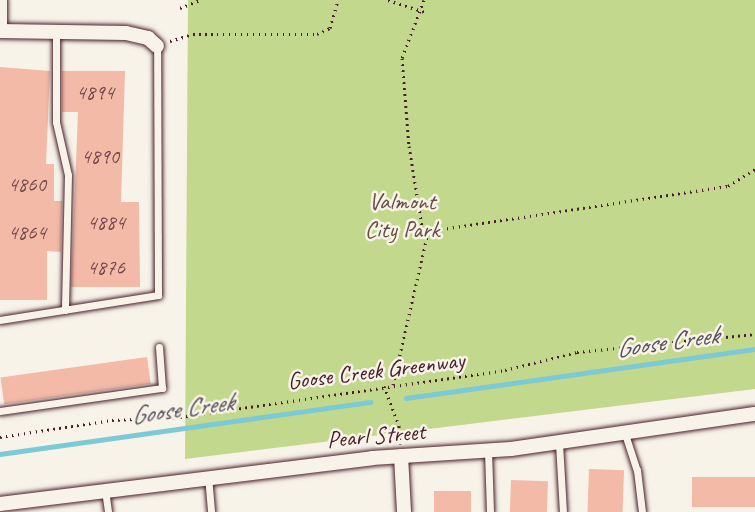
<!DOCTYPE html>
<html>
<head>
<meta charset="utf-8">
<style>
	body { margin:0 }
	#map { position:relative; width:755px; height:512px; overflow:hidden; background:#f7f3e8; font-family:Caveat,sans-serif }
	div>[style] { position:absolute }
	.green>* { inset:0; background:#c2d88d }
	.stream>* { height:4.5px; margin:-2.25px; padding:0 2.25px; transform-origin:2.25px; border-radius:2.25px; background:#7bcad6 }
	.building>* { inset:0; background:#f2baa7; transform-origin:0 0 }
	.path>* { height:3px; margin-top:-1.5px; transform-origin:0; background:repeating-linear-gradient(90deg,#4a1f2b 0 1.5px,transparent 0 6px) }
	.roads { filter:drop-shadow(0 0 2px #4a1f2b) drop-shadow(0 0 2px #4a1f2b) }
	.lane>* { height:7px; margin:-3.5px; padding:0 3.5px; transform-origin:3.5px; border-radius:3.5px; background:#f7f3e8 }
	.street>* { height:14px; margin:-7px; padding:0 7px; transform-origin:7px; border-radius:7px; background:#f7f3e8 }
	span { translate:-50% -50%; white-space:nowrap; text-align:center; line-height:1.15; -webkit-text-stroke:5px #f7f3e8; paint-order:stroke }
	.number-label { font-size:21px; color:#74464a }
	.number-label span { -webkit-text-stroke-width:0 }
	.park-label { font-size:24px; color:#684d44 }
	.street-label { font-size:24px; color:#4a1f2b }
	.water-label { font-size:26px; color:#59525e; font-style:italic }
</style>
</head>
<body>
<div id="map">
	<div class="green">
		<div style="clip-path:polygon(188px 0,755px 0,755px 389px,185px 459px)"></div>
	</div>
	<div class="stream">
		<div style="left:406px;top:398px;width:352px;rotate:-8deg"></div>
		<div style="left:0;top:454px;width:374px;rotate:-8deg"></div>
	</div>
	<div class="building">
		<div style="clip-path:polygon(0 67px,50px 71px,46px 164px,54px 164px,54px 201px,62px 201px,61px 252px,47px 251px,47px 300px,0 300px)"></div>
		<div style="clip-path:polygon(62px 71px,125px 71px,121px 202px,139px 202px,140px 287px,71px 287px,78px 112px,62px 112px)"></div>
		<div style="left:147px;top:357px;width:27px;height:148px;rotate:82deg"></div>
		<div style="left:589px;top:469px;width:35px;height:43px;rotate:2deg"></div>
		<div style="left:755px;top:477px;width:30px;height:63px;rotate:90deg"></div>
		<div style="left:511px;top:480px;width:37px;height:32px;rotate:2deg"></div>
		<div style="left:434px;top:491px;width:37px;height:21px"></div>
	</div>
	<div class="path">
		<div style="left:388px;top:0;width:38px;rotate:18deg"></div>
		<div style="left:424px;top:0;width:62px;rotate:110.8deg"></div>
		<div style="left:402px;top:58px;width:88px;rotate:85.5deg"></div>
		<div style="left:409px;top:146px;width:87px;rotate:80.8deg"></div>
		<div style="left:423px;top:232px;width:308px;rotate:-8.6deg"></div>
		<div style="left:728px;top:186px;width:32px;rotate:-32deg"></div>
		<div style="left:180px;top:8px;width:22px;rotate:-22deg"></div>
		<div style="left:170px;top:41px;width:24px;rotate:-17deg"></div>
		<div style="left:193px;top:34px;width:124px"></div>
		<div style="left:317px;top:34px;width:14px;rotate:-25deg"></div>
		<div style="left:330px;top:28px;width:29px;rotate:-74deg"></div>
		<div style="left:393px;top:385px;width:157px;rotate:-77.1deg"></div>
		<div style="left:384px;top:386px;width:43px;rotate:69.4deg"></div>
		<div style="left:399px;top:426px;width:18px;rotate:87deg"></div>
		<div style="left:0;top:437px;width:113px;rotate:-8.6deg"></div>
		<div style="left:112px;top:420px;width:68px;rotate:-2.5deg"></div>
		<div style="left:180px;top:417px;width:328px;rotate:-8.2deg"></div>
		<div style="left:505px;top:370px;width:74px;rotate:-14deg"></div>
		<div style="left:577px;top:352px;width:179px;rotate:-5.8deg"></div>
	</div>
	<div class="roads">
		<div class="lane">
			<div style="left:56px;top:32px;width:90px;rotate:90deg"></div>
			<div style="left:56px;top:122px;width:54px;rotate:77.2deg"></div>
			<div style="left:68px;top:175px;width:135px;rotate:91.3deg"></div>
			<div style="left:0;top:320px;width:160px;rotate:-9deg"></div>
			<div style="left:158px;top:295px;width:249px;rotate:-90.2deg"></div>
			<div style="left:0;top:411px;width:164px;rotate:-8.1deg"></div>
			<div style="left:162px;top:388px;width:41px;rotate:-94.2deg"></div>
			<div style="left:625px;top:434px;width:38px;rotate:72deg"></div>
			<div style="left:637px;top:470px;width:42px;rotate:83.2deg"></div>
			<div style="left:559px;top:443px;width:69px;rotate:86.7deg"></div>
			<div style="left:488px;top:451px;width:61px;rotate:88.1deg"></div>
			<div style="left:208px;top:476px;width:36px;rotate:85deg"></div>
			<div style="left:105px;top:490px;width:22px;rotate:82deg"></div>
		</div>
		<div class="street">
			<div style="left:0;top:0;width:31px;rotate:90deg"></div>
			<div style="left:0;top:31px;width:126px;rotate:0.9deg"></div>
			<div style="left:126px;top:33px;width:23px;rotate:13deg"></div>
			<div style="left:148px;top:38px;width:12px;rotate:42deg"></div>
			<div style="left:401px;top:456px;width:56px;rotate:86.9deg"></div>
			<div style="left:0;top:504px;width:375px;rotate:-7deg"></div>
			<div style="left:372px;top:458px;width:139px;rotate:-3.7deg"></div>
			<div style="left:511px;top:449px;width:246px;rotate:-8.2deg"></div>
		</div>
	</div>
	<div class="number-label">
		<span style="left:95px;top:92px">4894</span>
		<span style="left:100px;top:156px">4890</span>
		<span style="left:27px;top:184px">4860</span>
		<span style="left:106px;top:222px">4884</span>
		<span style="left:27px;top:232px">4864</span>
		<span style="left:106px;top:267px">4876</span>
	</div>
	<div class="park-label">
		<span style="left:402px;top:216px">Valmont<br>City Park</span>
	</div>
	<div class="street-label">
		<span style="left:376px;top:371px;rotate:-7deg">Goose Creek Greenway</span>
		<span style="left:376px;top:436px;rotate:-5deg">Pearl Street</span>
	</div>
	<div class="water-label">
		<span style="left:667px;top:342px;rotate:-8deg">Goose Creek</span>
		<span style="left:182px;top:409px;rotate:-8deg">Goose Creek</span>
	</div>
</div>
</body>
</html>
